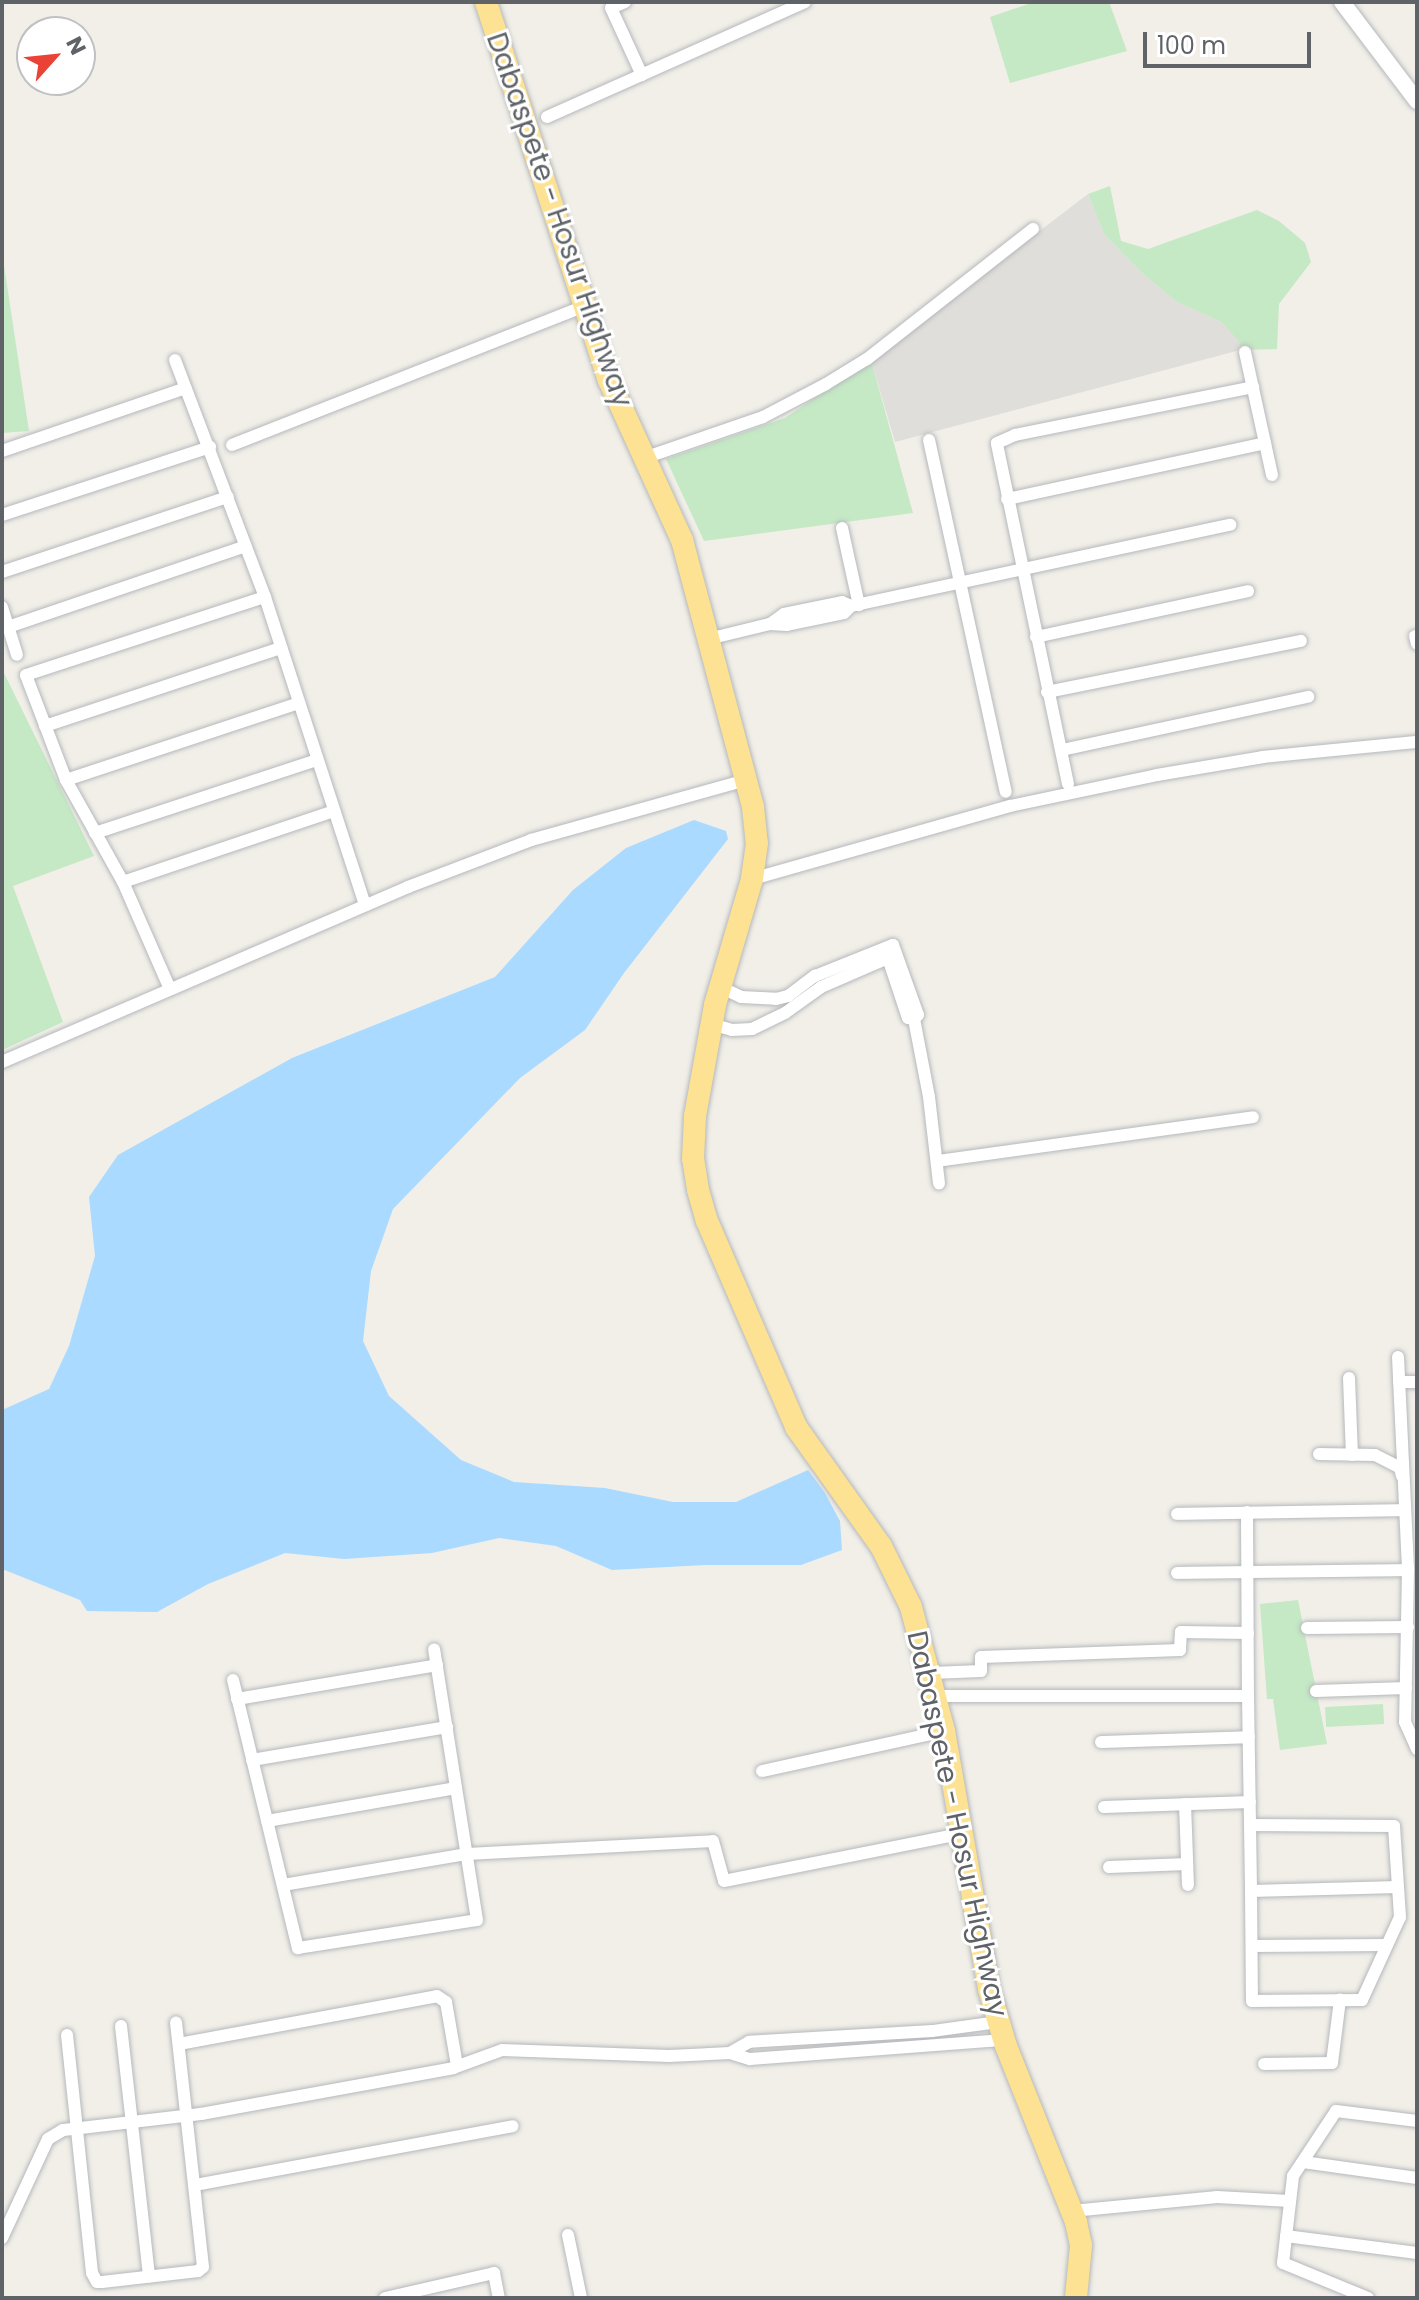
<!DOCTYPE html>
<html>
<head>
<meta charset="utf-8">
<style>
	body { margin:0 }
	#map { position:relative; width:1419px; height:2300px; overflow:hidden; background:#f1efe8; font-family:Poppins,sans-serif }
	div>[style] { position:absolute }
	.industrial>* { inset:0; background:#e0deda }
	.green>* { inset:0; background:#c5e8c5; transform-origin:0 0 }
	.water>* { inset:0; background:#aadaff }
	.roads { filter:drop-shadow(0 0 2px #b5b8bc) drop-shadow(0 0 2px #b5b8bc) }
	.street>* { height:12px; margin:-6px; padding:0 6px; transform-origin:6px; border-radius:6px; background:#fff }
	.secondary>* { height:16px; margin:-8px; padding:0 8px; transform-origin:8px; border-radius:8px; background:#fff }
	.highway>* { height:22px; margin:-11px; padding:0 11px; transform-origin:11px; border-radius:11px; background:#fde293 }
	span { translate:-50% -50%; white-space:nowrap; text-align:center; line-height:1.15; -webkit-text-stroke:6px #fff; paint-order:stroke }
	.street-label { font-size:28px; color:#5f6368 }
	.frame { position:absolute; inset:0; border:4px solid #5f6368; pointer-events:none }
	.north { position:absolute; left:16px; top:16px; width:80px; height:80px; box-sizing:border-box; background:#fff; border:2px solid #bfc1c3; border-radius:50%; rotate:63deg; font-size:22px; font-weight:700; line-height:32px; text-align:center; color:#5f6368 }
	.north::after { content:''; display:block; margin:auto; width:28px; height:36px; background:#ea4335; clip-path:polygon(50% 0,100% 100%,50% 72%,0 100%) }
	.scale { position:absolute; left:1143px; top:32px; width:168px; height:36px; box-sizing:border-box; border:4px solid #5f6368; border-top:0; padding-left:10px; font-size:24px; line-height:28px; white-space:nowrap; color:#5f6368; -webkit-text-stroke:6px #fff; paint-order:stroke }
</style>
</head>
<body>
<div id="map">
	<div class="industrial">
		<div style="clip-path:polygon(1088px 194px,1104px 234px,1142px 273px,1177px 302px,1221px 322px,1241px 342px,1240px 350px,895px 442px,871px 360px)"></div>
	</div>
	<div class="green">
		<div style="clip-path:polygon(1034px 2px,1109px 2px,1127px 51px,1010px 83px,990px 17px)"></div>
		<div style="clip-path:polygon(1110px 186px,1121px 241px,1148px 249px,1257px 210px,1279px 221px,1305px 243px,1311px 262px,1279px 304px,1277px 349px,1240px 350px,1240px 342px,1221px 322px,1177px 302px,1142px 273px,1104px 234px,1088px 194px)"></div>
		<div style="clip-path:polygon(2px 252px,29px 431px,2px 433px)"></div>
		<div style="clip-path:polygon(871px 360px,913px 513px,704px 541px,666px 459px,785px 418px)"></div>
		<div style="clip-path:polygon(2px 669px,94px 856px,13px 886px,63px 1022px,2px 1050px)"></div>
		<div style="clip-path:polygon(1298px 1600px,1327px 1744px,1280px 1750px,1273px 1699px,1267px 1699px,1260px 1604px)"></div>
		<div style="left:1383px;top:1704px;width:20px;height:58px;rotate:87deg"></div>
	</div>
	<div class="water">
		<div style="clip-path:polygon(694px 820px,726px 831px,728px 839px,624px 973px,585px 1030px,520px 1078px,393px 1209px,371px 1271px,363px 1341px,389px 1396px,461px 1460px,514px 1482px,605px 1488px,673px 1502px,736px 1502px,808px 1470px,825px 1493px,840px 1521px,842px 1550px,801px 1565px,705px 1565px,612px 1570px,556px 1546px,499px 1538px,432px 1553px,344px 1559px,285px 1553px,208px 1584px,157px 1612px,87px 1611px,80px 1600px,2px 1569px,2px 1410px,49px 1389px,69px 1346px,95px 1256px,89px 1197px,118px 1155px,292px 1058px,495px 977px,573px 890px,626px 848px)"></div>
	</div>
	<div class="roads">
		<div class="street">
			<div style="left:625px;top:2px;width:15px;rotate:157deg"></div>
			<div style="left:611px;top:8px;width:74px;rotate:65.2deg"></div>
			<div style="left:547px;top:117px;width:282px;rotate:-24deg"></div>
			<div style="left:1245px;top:352px;width:126px;rotate:77.6deg"></div>
			<div style="left:175px;top:360px;width:254px;rotate:69.2deg"></div>
			<div style="left:265px;top:597px;width:324px;rotate:72deg"></div>
			<div style="left:929px;top:440px;width:360px;rotate:77.7deg"></div>
			<div style="left:232px;top:445px;width:379px;rotate:-21.5deg"></div>
			<div style="left:2px;top:451px;width:194px;rotate:-18.9deg"></div>
			<div style="left:644px;top:458px;width:126px;rotate:-19deg"></div>
			<div style="left:763px;top:417px;width:71px;rotate:-27.6deg"></div>
			<div style="left:826px;top:384px;width:48px;rotate:-31.4deg"></div>
			<div style="left:867px;top:359px;width:211px;rotate:-38.1deg"></div>
			<div style="left:1007px;top:499px;width:264px;rotate:-12.2deg"></div>
			<div style="left:2px;top:515px;width:219px;rotate:-18.1deg"></div>
			<div style="left:842px;top:528px;width:79px;rotate:77.6deg"></div>
			<div style="left:2px;top:572px;width:238px;rotate:-18.4deg"></div>
			<div style="left:2px;top:607px;width:50px;rotate:72.6deg"></div>
			<div style="left:770px;top:624px;width:17px;rotate:-36deg"></div>
			<div style="left:784px;top:614px;width:59px;rotate:-11.7deg"></div>
			<div style="left:842px;top:602px;width:10px;rotate:24deg"></div>
			<div style="left:8px;top:627px;width:251px;rotate:-18.8deg"></div>
			<div style="left:1415px;top:636px;width:8px;rotate:76deg"></div>
			<div style="left:1036px;top:637px;width:217px;rotate:-12.2deg"></div>
			<div style="left:708px;top:639px;width:64px;rotate:-13.6deg"></div>
			<div style="left:770px;top:624px;width:17px;rotate:3deg"></div>
			<div style="left:787px;top:625px;width:58px;rotate:-11.9deg"></div>
			<div style="left:844px;top:613px;width:10px;rotate:-45deg"></div>
			<div style="left:851px;top:606px;width:388px;rotate:-12.1deg"></div>
			<div style="left:1047px;top:692px;width:259px;rotate:-11.4deg"></div>
			<div style="left:45px;top:726px;width:249px;rotate:-18.3deg"></div>
			<div style="left:1062px;top:750px;width:252px;rotate:-12.2deg"></div>
			<div style="left:66px;top:780px;width:245px;rotate:-18.3deg"></div>
			<div style="left:1068px;top:784px;width:348px;rotate:-101.8deg"></div>
			<div style="left:997px;top:443px;width:20px;rotate:-24deg"></div>
			<div style="left:1015px;top:435px;width:243px;rotate:-11.4deg"></div>
			<div style="left:95px;top:833px;width:234px;rotate:-18.2deg"></div>
			<div style="left:752px;top:879px;width:268px;rotate:-15.8deg"></div>
			<div style="left:1010px;top:806px;width:150px;rotate:-11.9deg"></div>
			<div style="left:1157px;top:775px;width:108px;rotate:-9.6deg"></div>
			<div style="left:1263px;top:757px;width:155px;rotate:-5.6deg"></div>
			<div style="left:123px;top:882px;width:223px;rotate:-18.6deg"></div>
			<div style="left:720px;top:987px;width:23px;rotate:25deg"></div>
			<div style="left:741px;top:997px;width:35px;rotate:3deg"></div>
			<div style="left:776px;top:999px;width:12px;rotate:-14deg"></div>
			<div style="left:788px;top:996px;width:34px;rotate:-37deg"></div>
			<div style="left:815px;top:976px;width:84px;rotate:-21.7deg"></div>
			<div style="left:893px;top:945px;width:74px;rotate:70.3deg"></div>
			<div style="left:918px;top:1015px;width:6px;rotate:135deg"></div>
			<div style="left:914px;top:1019px;width:79px;rotate:79.1deg"></div>
			<div style="left:929px;top:1097px;width:87px;rotate:83.4deg"></div>
			<div style="left:170px;top:989px;width:117px;rotate:-113.7deg"></div>
			<div style="left:123px;top:882px;width:117px;rotate:-119.2deg"></div>
			<div style="left:66px;top:780px;width:112px;rotate:-110.9deg"></div>
			<div style="left:26px;top:675px;width:251px;rotate:-18.1deg"></div>
			<div style="left:711px;top:1024px;width:22px;rotate:16deg"></div>
			<div style="left:732px;top:1030px;width:20px;rotate:-3deg"></div>
			<div style="left:752px;top:1029px;width:37px;rotate:-26deg"></div>
			<div style="left:785px;top:1013px;width:44px;rotate:-35.8deg"></div>
			<div style="left:821px;top:987px;width:73px;rotate:-23.4deg"></div>
			<div style="left:888px;top:958px;width:63px;rotate:71.6deg"></div>
			<div style="left:908px;top:1018px;width:6px;rotate:9deg"></div>
			<div style="left:2px;top:1062px;width:442px;rotate:-23.3deg"></div>
			<div style="left:408px;top:887px;width:132px;rotate:-20.9deg"></div>
			<div style="left:531px;top:840px;width:223px;rotate:-15.6deg"></div>
			<div style="left:937px;top:1161px;width:319px;rotate:-7.9deg"></div>
			<div style="left:1398px;top:1357px;width:213px;rotate:87.3deg"></div>
			<div style="left:1408px;top:1570px;width:152px;rotate:91.1deg"></div>
			<div style="left:1405px;top:1722px;width:30px;rotate:66deg"></div>
			<div style="left:1349px;top:1378px;width:77px;rotate:87.8deg"></div>
			<div style="left:1399px;top:1382px;width:18px"></div>
			<div style="left:1319px;top:1454px;width:56px;rotate:1deg"></div>
			<div style="left:1375px;top:1455px;width:28px;rotate:27deg"></div>
			<div style="left:1400px;top:1468px;width:8px;rotate:76deg"></div>
			<div style="left:1247px;top:1512px;width:184px;rotate:89.7deg"></div>
			<div style="left:1248px;top:1696px;width:129px;rotate:89.1deg"></div>
			<div style="left:1250px;top:1825px;width:66px;rotate:89.1deg"></div>
			<div style="left:1251px;top:1891px;width:110px;rotate:89.5deg"></div>
			<div style="left:1252px;top:2001px;width:110px;rotate:-0.5deg"></div>
			<div style="left:1362px;top:2000px;width:91px;rotate:-65.4deg"></div>
			<div style="left:1400px;top:1917px;width:91px;rotate:-93.8deg"></div>
			<div style="left:1394px;top:1826px;width:144px;rotate:-179.6deg"></div>
			<div style="left:1177px;top:1514px;width:228px;rotate:-1deg"></div>
			<div style="left:1177px;top:1573px;width:231px;rotate:-0.7deg"></div>
			<div style="left:1307px;top:1628px;width:101px;rotate:-0.6deg"></div>
			<div style="left:931px;top:1673px;width:50px;rotate:-2.3deg"></div>
			<div style="left:981px;top:1671px;width:14px;rotate:-90deg"></div>
			<div style="left:981px;top:1657px;width:199px;rotate:-2deg"></div>
			<div style="left:1180px;top:1650px;width:18px;rotate:-87deg"></div>
			<div style="left:1181px;top:1632px;width:67px;rotate:0.9deg"></div>
			<div style="left:233px;top:1680px;width:276px;rotate:76.4deg"></div>
			<div style="left:298px;top:1948px;width:181px;rotate:-8.9deg"></div>
			<div style="left:477px;top:1920px;width:274px;rotate:-99deg"></div>
			<div style="left:1316px;top:1691px;width:90px;rotate:-1.9deg"></div>
			<div style="left:936px;top:1696px;width:312px"></div>
			<div style="left:237px;top:1699px;width:203px;rotate:-9.6deg"></div>
			<div style="left:1101px;top:1742px;width:148px;rotate:-1.9deg"></div>
			<div style="left:252px;top:1760px;width:198px;rotate:-9.6deg"></div>
			<div style="left:762px;top:1771px;width:186px;rotate:-12.4deg"></div>
			<div style="left:1185px;top:1804px;width:81px;rotate:87.9deg"></div>
			<div style="left:1104px;top:1807px;width:146px;rotate:-2deg"></div>
			<div style="left:267px;top:1821px;width:192px;rotate:-9.9deg"></div>
			<div style="left:1109px;top:1867px;width:78px;rotate:-2.2deg"></div>
			<div style="left:283px;top:1885px;width:187px;rotate:-9.6deg"></div>
			<div style="left:467px;top:1854px;width:246px;rotate:-3deg"></div>
			<div style="left:713px;top:1841px;width:41px;rotate:74.6deg"></div>
			<div style="left:724px;top:1881px;width:241px;rotate:-11.3deg"></div>
			<div style="left:1251px;top:1891px;width:147px;rotate:-1.6deg"></div>
			<div style="left:1252px;top:1946px;width:135px;rotate:-0.4deg"></div>
			<div style="left:998px;top:2022px;width:67px;rotate:172.2deg"></div>
			<div style="left:932px;top:2031px;width:183px;rotate:176.6deg"></div>
			<div style="left:749px;top:2042px;width:22px;rotate:150deg"></div>
			<div style="left:730px;top:2053px;width:21px;rotate:17deg"></div>
			<div style="left:750px;top:2059px;width:255px;rotate:-4.3deg"></div>
			<div style="left:121px;top:2026px;width:252px;rotate:83.6deg"></div>
			<div style="left:67px;top:2035px;width:239px;rotate:84deg"></div>
			<div style="left:92px;top:2273px;width:10px;rotate:61deg"></div>
			<div style="left:97px;top:2282px;width:5px"></div>
			<div style="left:102px;top:2282px;width:97px;rotate:-6.5deg"></div>
			<div style="left:198px;top:2271px;width:6px;rotate:-39deg"></div>
			<div style="left:203px;top:2267px;width:246px;rotate:-96.3deg"></div>
			<div style="left:179px;top:2044px;width:262px;rotate:-10.5deg"></div>
			<div style="left:437px;top:1996px;width:11px;rotate:34deg"></div>
			<div style="left:446px;top:2002px;width:65px;rotate:80.2deg"></div>
			<div style="left:1264px;top:2064px;width:68px;rotate:-0.8deg"></div>
			<div style="left:1332px;top:2063px;width:64px;rotate:-82.8deg"></div>
			<div style="left:1303px;top:2162px;width:115px;rotate:8deg"></div>
			<div style="left:195px;top:2185px;width:323px;rotate:-10.5deg"></div>
			<div style="left:1072px;top:2211px;width:146px;rotate:-5.5deg"></div>
			<div style="left:1217px;top:2197px;width:73px;rotate:3.1deg"></div>
			<div style="left:568px;top:2235px;width:64px;rotate:78.3deg"></div>
			<div style="left:1286px;top:2236px;width:132px;rotate:7.4deg"></div>
			<div style="left:2px;top:2238px;width:109px;rotate:-65.1deg"></div>
			<div style="left:48px;top:2139px;width:17px;rotate:-31deg"></div>
			<div style="left:63px;top:2130px;width:139px;rotate:-6.6deg"></div>
			<div style="left:201px;top:2114px;width:256px;rotate:-10.3deg"></div>
			<div style="left:453px;top:2068px;width:52px;rotate:-20.2deg"></div>
			<div style="left:502px;top:2050px;width:167px;rotate:2.1deg"></div>
			<div style="left:669px;top:2056px;width:61px;rotate:-2.8deg"></div>
			<div style="left:385px;top:2298px;width:112px;rotate:-12.9deg"></div>
			<div style="left:494px;top:2273px;width:25px;rotate:79deg"></div>
			<div style="left:1368px;top:2298px;width:92px;rotate:-157.6deg"></div>
			<div style="left:1283px;top:2263px;width:88px;rotate:-83.4deg"></div>
			<div style="left:1293px;top:2176px;width:78px;rotate:-56.5deg"></div>
			<div style="left:1336px;top:2111px;width:82px;rotate:7deg"></div>
		</div>
		<div class="secondary">
			<div style="left:1342px;top:2px;width:124px;rotate:52.9deg"></div>
		</div>
		<div class="highway">
			<div style="left:486px;top:2px;width:398px;rotate:72deg"></div>
			<div style="left:609px;top:380px;width:176px;rotate:65.5deg"></div>
			<div style="left:682px;top:540px;width:276px;rotate:75.1deg"></div>
			<div style="left:753px;top:807px;width:36px;rotate:84deg"></div>
			<div style="left:757px;top:843px;width:36px;rotate:98deg"></div>
			<div style="left:752px;top:879px;width:131px;rotate:106.4deg"></div>
			<div style="left:715px;top:1005px;width:113px;rotate:100.2deg"></div>
			<div style="left:695px;top:1116px;width:42px;rotate:92.7deg"></div>
			<div style="left:693px;top:1158px;width:32px;rotate:81deg"></div>
			<div style="left:698px;top:1190px;width:32px;rotate:74deg"></div>
			<div style="left:707px;top:1221px;width:224px;rotate:66.6deg"></div>
			<div style="left:796px;top:1427px;width:146px;rotate:54.5deg"></div>
			<div style="left:881px;top:1546px;width:68px;rotate:63.8deg"></div>
			<div style="left:911px;top:1607px;width:128px;rotate:75.1deg"></div>
			<div style="left:944px;top:1731px;width:262px;rotate:80.1deg"></div>
			<div style="left:989px;top:1989px;width:59px;rotate:73.4deg"></div>
			<div style="left:1006px;top:2046px;width:189px;rotate:68.3deg"></div>
			<div style="left:1076px;top:2222px;width:24px;rotate:78deg"></div>
			<div style="left:1081px;top:2245px;width:53px;rotate:95.4deg"></div>
		</div>
	</div>
	<div class="street-label">
		<span style="left:559px;top:220px;rotate:71deg">Dabaspete - Hosur Highway</span>
		<span style="left:957px;top:1824px;rotate:78deg">Dabaspete - Hosur Highway</span>
	</div>
	<div class="frame"></div>
	<div class="north">N</div>
	<div class="scale">100 m</div>
</div>
</body>
</html>
